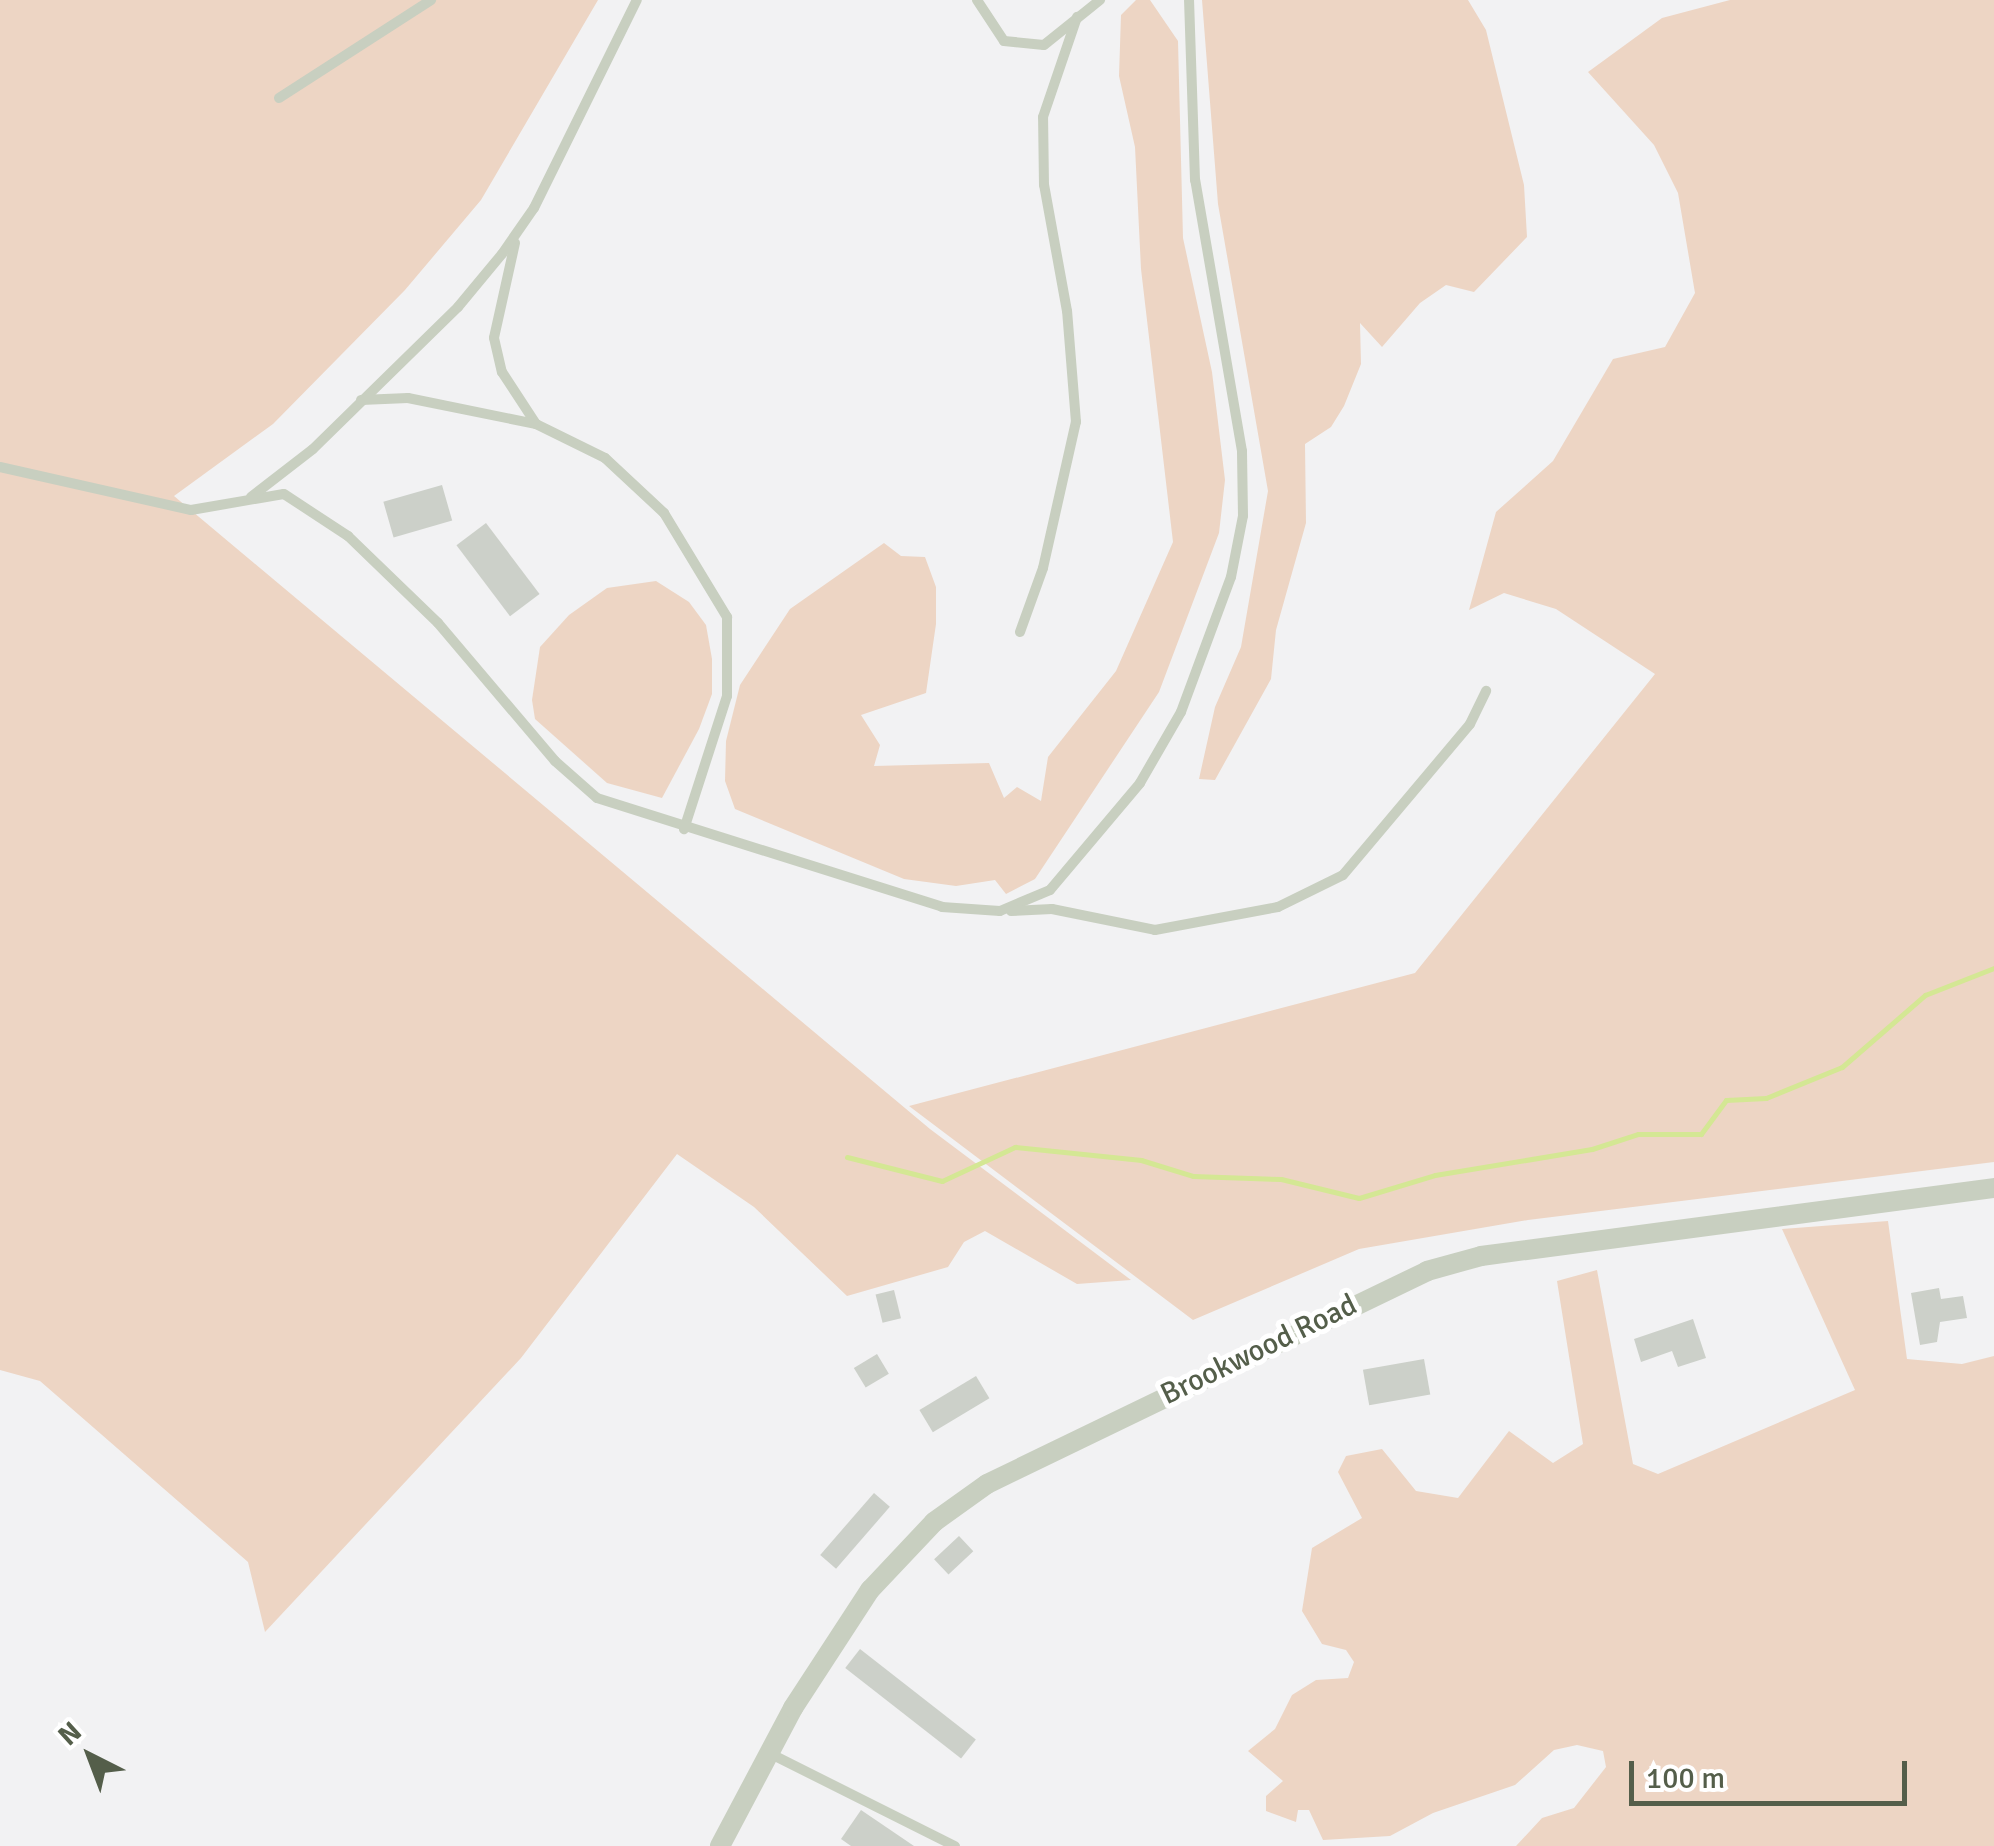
<!DOCTYPE html>
<html>
<head>
<meta charset="utf-8">
<style>
	body { margin:0 }
	#map { position:relative; width:1994px; height:1846px; overflow:hidden; background:#f2f2f3; font-family:Signika,sans-serif }
	div>[style] { position:absolute }
	.green>* { inset:0; background:#edd5c4 }
	.stream>* { height:5px; margin:-2.5px; padding:0 2.5px; transform-origin:2.5px; border-radius:2.5px; background:#d4e794 }
	.building>* { inset:0; background:#ccd0c9; transform-origin:0 0 }
	.service>* { height:10px; margin:-5px; padding:0 5px; transform-origin:5px; border-radius:5px; background:#c8cfc0 }
	.minor>* { height:20px; margin:-10px; padding:0 10px; transform-origin:10px; border-radius:10px; background:#c8cfc0 }
	span { translate:-50% -50%; white-space:nowrap; text-align:center; line-height:1.15; -webkit-text-stroke:10px #fff; paint-order:stroke }
	.street-label { font-size:30px; color:#545e4a }
	.north { position:absolute; left:40px; top:1706px; width:100px; height:100px; -webkit-text-stroke:8px #fff; paint-order:stroke; rotate:318deg; font-size:28px; font-weight:700; line-height:40px; text-align:center; color:#545e4a }
	.north::after { content:''; display:block; margin:auto; width:35px; height:45px; background:#545e4a; clip-path:polygon(50% 0,100% 100%,50% 72%,0 100%) }
	.scale { position:absolute; left:1629px; top:1761px; width:278px; height:45px; box-sizing:border-box; border:5px solid #545e4a; border-top:0; padding-left:12px; font-size:30px; line-height:35px; white-space:nowrap; color:#545e4a; -webkit-text-stroke:8px #fff; paint-order:stroke }
</style>
</head>
<body>
<div id="map">
	<div class="green">
		<div style="clip-path:polygon(0 0,598px 0,481px 200px,405px 290px,273px 424px,174px 496px,930px 1129px,1131px 1280px,1077px 1284px,985px 1231px,964px 1242px,948px 1267px,847px 1296px,754px 1207px,677px 1154px,521px 1358px,265px 1632px,248px 1562px,40px 1381px,0 1370px)"></div>
		<div style="clip-path:polygon(1136px 0,1150px 0,1178px 41px,1183px 238px,1212px 372px,1225px 480px,1219px 533px,1159px 692px,1035px 879px,1006px 894px,995px 880px,956px 886px,904px 879px,735px 809px,725px 781px,726px 741px,740px 685px,790px 609px,884px 543px,901px 556px,925px 557px,936px 587px,936px 624px,926px 693px,861px 715px,880px 745px,874px 766px,989px 763px,1004px 798px,1017px 787px,1041px 801px,1048px 757px,1116px 671px,1173px 542px,1141px 269px,1135px 147px,1119px 76px,1121px 15px)"></div>
		<div style="clip-path:polygon(1202px 0,1468px 0,1486px 30px,1524px 185px,1527px 237px,1474px 292px,1446px 285px,1420px 303px,1382px 347px,1360px 323px,1361px 364px,1344px 406px,1331px 427px,1305px 444px,1306px 523px,1276px 630px,1271px 679px,1215px 780px,1199px 779px,1215px 707px,1241px 647px,1268px 491px,1218px 204px)"></div>
		<div style="clip-path:polygon(1730px 0,1994px 0,1994px 1162px,1528px 1220px,1359px 1249px,1193px 1320px,909px 1106px,1415px 973px,1655px 674px,1556px 609px,1504px 593px,1469px 610px,1496px 512px,1553px 461px,1613px 359px,1665px 347px,1695px 293px,1678px 193px,1654px 145px,1588px 72px,1662px 18px)"></div>
		<div style="clip-path:polygon(656px 581px,689px 602px,706px 625px,712px 659px,712px 694px,699px 729px,662px 798px,607px 783px,535px 719px,532px 700px,540px 647px,569px 615px,607px 588px)"></div>
		<div style="clip-path:polygon(1888px 1221px,1907px 1359px,1962px 1364px,1994px 1356px,1994px 1846px,1516px 1846px,1542px 1818px,1574px 1808px,1606px 1767px,1603px 1751px,1577px 1745px,1554px 1750px,1515px 1785px,1433px 1813px,1390px 1836px,1323px 1840px,1309px 1810px,1298px 1810px,1296px 1822px,1266px 1811px,1266px 1796px,1283px 1781px,1248px 1751px,1275px 1729px,1292px 1695px,1316px 1680px,1348px 1678px,1354px 1662px,1346px 1650px,1322px 1644px,1302px 1611px,1312px 1548px,1362px 1518px,1338px 1472px,1346px 1456px,1382px 1449px,1416px 1491px,1458px 1498px,1509px 1431px,1553px 1463px,1583px 1444px,1557px 1281px,1597px 1270px,1633px 1464px,1658px 1474px,1855px 1390px,1782px 1229px)"></div>
	</div>
	<div class="stream">
		<div style="left:847px;top:1157px;width:98px;rotate:14.2deg"></div>
		<div style="left:942px;top:1181px;width:81px;rotate:-25deg"></div>
		<div style="left:1015px;top:1147px;width:127px;rotate:5.9deg"></div>
		<div style="left:1141px;top:1160px;width:54px;rotate:17.1deg"></div>
		<div style="left:1193px;top:1176px;width:88px;rotate:2deg"></div>
		<div style="left:1281px;top:1179px;width:80px;rotate:13.7deg"></div>
		<div style="left:1359px;top:1198px;width:79px;rotate:-16.8deg"></div>
		<div style="left:1435px;top:1175px;width:159px;rotate:-9.4deg"></div>
		<div style="left:1592px;top:1149px;width:48px;rotate:-18.1deg"></div>
		<div style="left:1638px;top:1134px;width:63px"></div>
		<div style="left:1701px;top:1134px;width:42px;rotate:-53.7deg"></div>
		<div style="left:1726px;top:1100px;width:40px;rotate:-2.9deg"></div>
		<div style="left:1766px;top:1098px;width:82px;rotate:-22.2deg"></div>
		<div style="left:1842px;top:1067px;width:110px;rotate:-40.9deg"></div>
		<div style="left:1925px;top:995px;width:74px;rotate:-21.4deg"></div>
	</div>
	<div class="building">
		<div style="left:442px;top:485px;width:37px;height:61px;rotate:74deg"></div>
		<div style="left:486px;top:523px;width:89px;height:37px;rotate:53deg"></div>
		<div style="clip-path:polygon(1939px 1288px,1941px 1299px,1963px 1296px,1967px 1318px,1940px 1322px,1937px 1342px,1920px 1345px,1911px 1293px)"></div>
		<div style="left:894px;top:1290px;width:29px;height:19px;rotate:76deg"></div>
		<div style="clip-path:polygon(1693px 1319px,1706px 1358px,1678px 1367px,1672px 1351px,1641px 1362px,1634px 1339px)"></div>
		<div style="left:877px;top:1354px;width:23px;height:27px;rotate:59deg"></div>
		<div style="left:1424px;top:1359px;width:36px;height:62px;rotate:80deg"></div>
		<div style="left:976px;top:1376px;width:26px;height:66px;rotate:59deg"></div>
		<div style="left:874px;top:1493px;width:21px;height:82px;rotate:41deg"></div>
		<div style="left:959px;top:1536px;width:21px;height:34px;rotate:47deg"></div>
		<div style="left:860px;top:1649px;width:147px;height:24px;rotate:38deg"></div>
		<div style="clip-path:polygon(861px 1810px,914px 1846px,851px 1846px,841px 1839px)"></div>
	</div>
	<div class="service">
		<div style="left:977px;top:0;width:49px;rotate:56.6deg"></div>
		<div style="left:1004px;top:41px;width:40px;rotate:5.7deg"></div>
		<div style="left:1044px;top:45px;width:72px;rotate:-38.8deg"></div>
		<div style="left:279px;top:98px;width:181px;rotate:-32.8deg"></div>
		<div style="left:515px;top:243px;width:97px;rotate:102.5deg"></div>
		<div style="left:494px;top:338px;width:35px;rotate:77deg"></div>
		<div style="left:502px;top:372px;width:62px;rotate:56.8deg"></div>
		<div style="left:361px;top:400px;width:47px;rotate:-2.4deg"></div>
		<div style="left:408px;top:398px;width:131px;rotate:11.5deg"></div>
		<div style="left:536px;top:424px;width:77px;rotate:26.2deg"></div>
		<div style="left:605px;top:458px;width:81px;rotate:43deg"></div>
		<div style="left:664px;top:513px;width:122px;rotate:58.8deg"></div>
		<div style="left:727px;top:617px;width:79px;rotate:90deg"></div>
		<div style="left:727px;top:696px;width:140px;rotate:107.9deg"></div>
		<div style="left:0;top:467px;width:196px;rotate:12.7deg"></div>
		<div style="left:191px;top:510px;width:94px;rotate:-9.8deg"></div>
		<div style="left:284px;top:494px;width:77px;rotate:33.3deg"></div>
		<div style="left:348px;top:536px;width:125px;rotate:44deg"></div>
		<div style="left:438px;top:623px;width:181px;rotate:49.7deg"></div>
		<div style="left:555px;top:761px;width:56px;rotate:41.4deg"></div>
		<div style="left:597px;top:798px;width:362px;rotate:17.5deg"></div>
		<div style="left:942px;top:907px;width:58px;rotate:3.9deg"></div>
		<div style="left:1000px;top:911px;width:54px;rotate:-22.8deg"></div>
		<div style="left:1050px;top:890px;width:140px;rotate:-49.9deg"></div>
		<div style="left:1140px;top:783px;width:82px;rotate:-60deg"></div>
		<div style="left:1181px;top:712px;width:144px;rotate:-69.7deg"></div>
		<div style="left:1231px;top:577px;width:62px;rotate:-78.9deg"></div>
		<div style="left:1243px;top:516px;width:65px;rotate:-90.9deg"></div>
		<div style="left:1242px;top:451px;width:275px;rotate:-99.8deg"></div>
		<div style="left:1195px;top:180px;width:180px;rotate:-91.9deg"></div>
		<div style="left:251px;top:497px;width:78px;rotate:-37.7deg"></div>
		<div style="left:313px;top:449px;width:203px;rotate:-44.4deg"></div>
		<div style="left:458px;top:307px;width:69px;rotate:-50.3deg"></div>
		<div style="left:502px;top:254px;width:56px;rotate:-55.2deg"></div>
		<div style="left:534px;top:208px;width:232px;rotate:-63.7deg"></div>
		<div style="left:1020px;top:632px;width:68px;rotate:-70.2deg"></div>
		<div style="left:1043px;top:568px;width:150px;rotate:-77.3deg"></div>
		<div style="left:1076px;top:422px;width:111px;rotate:-94.6deg"></div>
		<div style="left:1067px;top:311px;width:128px;rotate:-100.3deg"></div>
		<div style="left:1044px;top:185px;width:68px;rotate:-90.8deg"></div>
		<div style="left:1043px;top:117px;width:106px;rotate:-71.2deg"></div>
		<div style="left:1011px;top:911px;width:41px;rotate:-2.8deg"></div>
		<div style="left:1052px;top:909px;width:105px;rotate:11.5deg"></div>
		<div style="left:1155px;top:930px;width:125px;rotate:-10.6deg"></div>
		<div style="left:1278px;top:907px;width:72px;rotate:-26.2deg"></div>
		<div style="left:1343px;top:875px;width:197px;rotate:-49.9deg"></div>
		<div style="left:1470px;top:724px;width:37px;rotate:-64deg"></div>
		<div style="left:769px;top:1753px;width:208px;rotate:26.6deg"></div>
	</div>
	<div class="minor">
		<div style="left:720px;top:1846px;width:156px;rotate:-62.1deg"></div>
		<div style="left:793px;top:1708px;width:141px;rotate:-56.9deg"></div>
		<div style="left:870px;top:1590px;width:93px;rotate:-46.7deg"></div>
		<div style="left:934px;top:1522px;width:65px;rotate:-35.6deg"></div>
		<div style="left:987px;top:1484px;width:489px;rotate:-25.8deg"></div>
		<div style="left:1427px;top:1271px;width:56px;rotate:-15.5deg"></div>
		<div style="left:1481px;top:1256px;width:517px;rotate:-7.55deg"></div>
	</div>
	<div class="street-label">
		<span style="left:1259px;top:1350px;rotate:-26deg">Brookwood Road</span>
	</div>
	<div class="north">N</div>
	<div class="scale">100 m</div>
</div>
</body>
</html>
